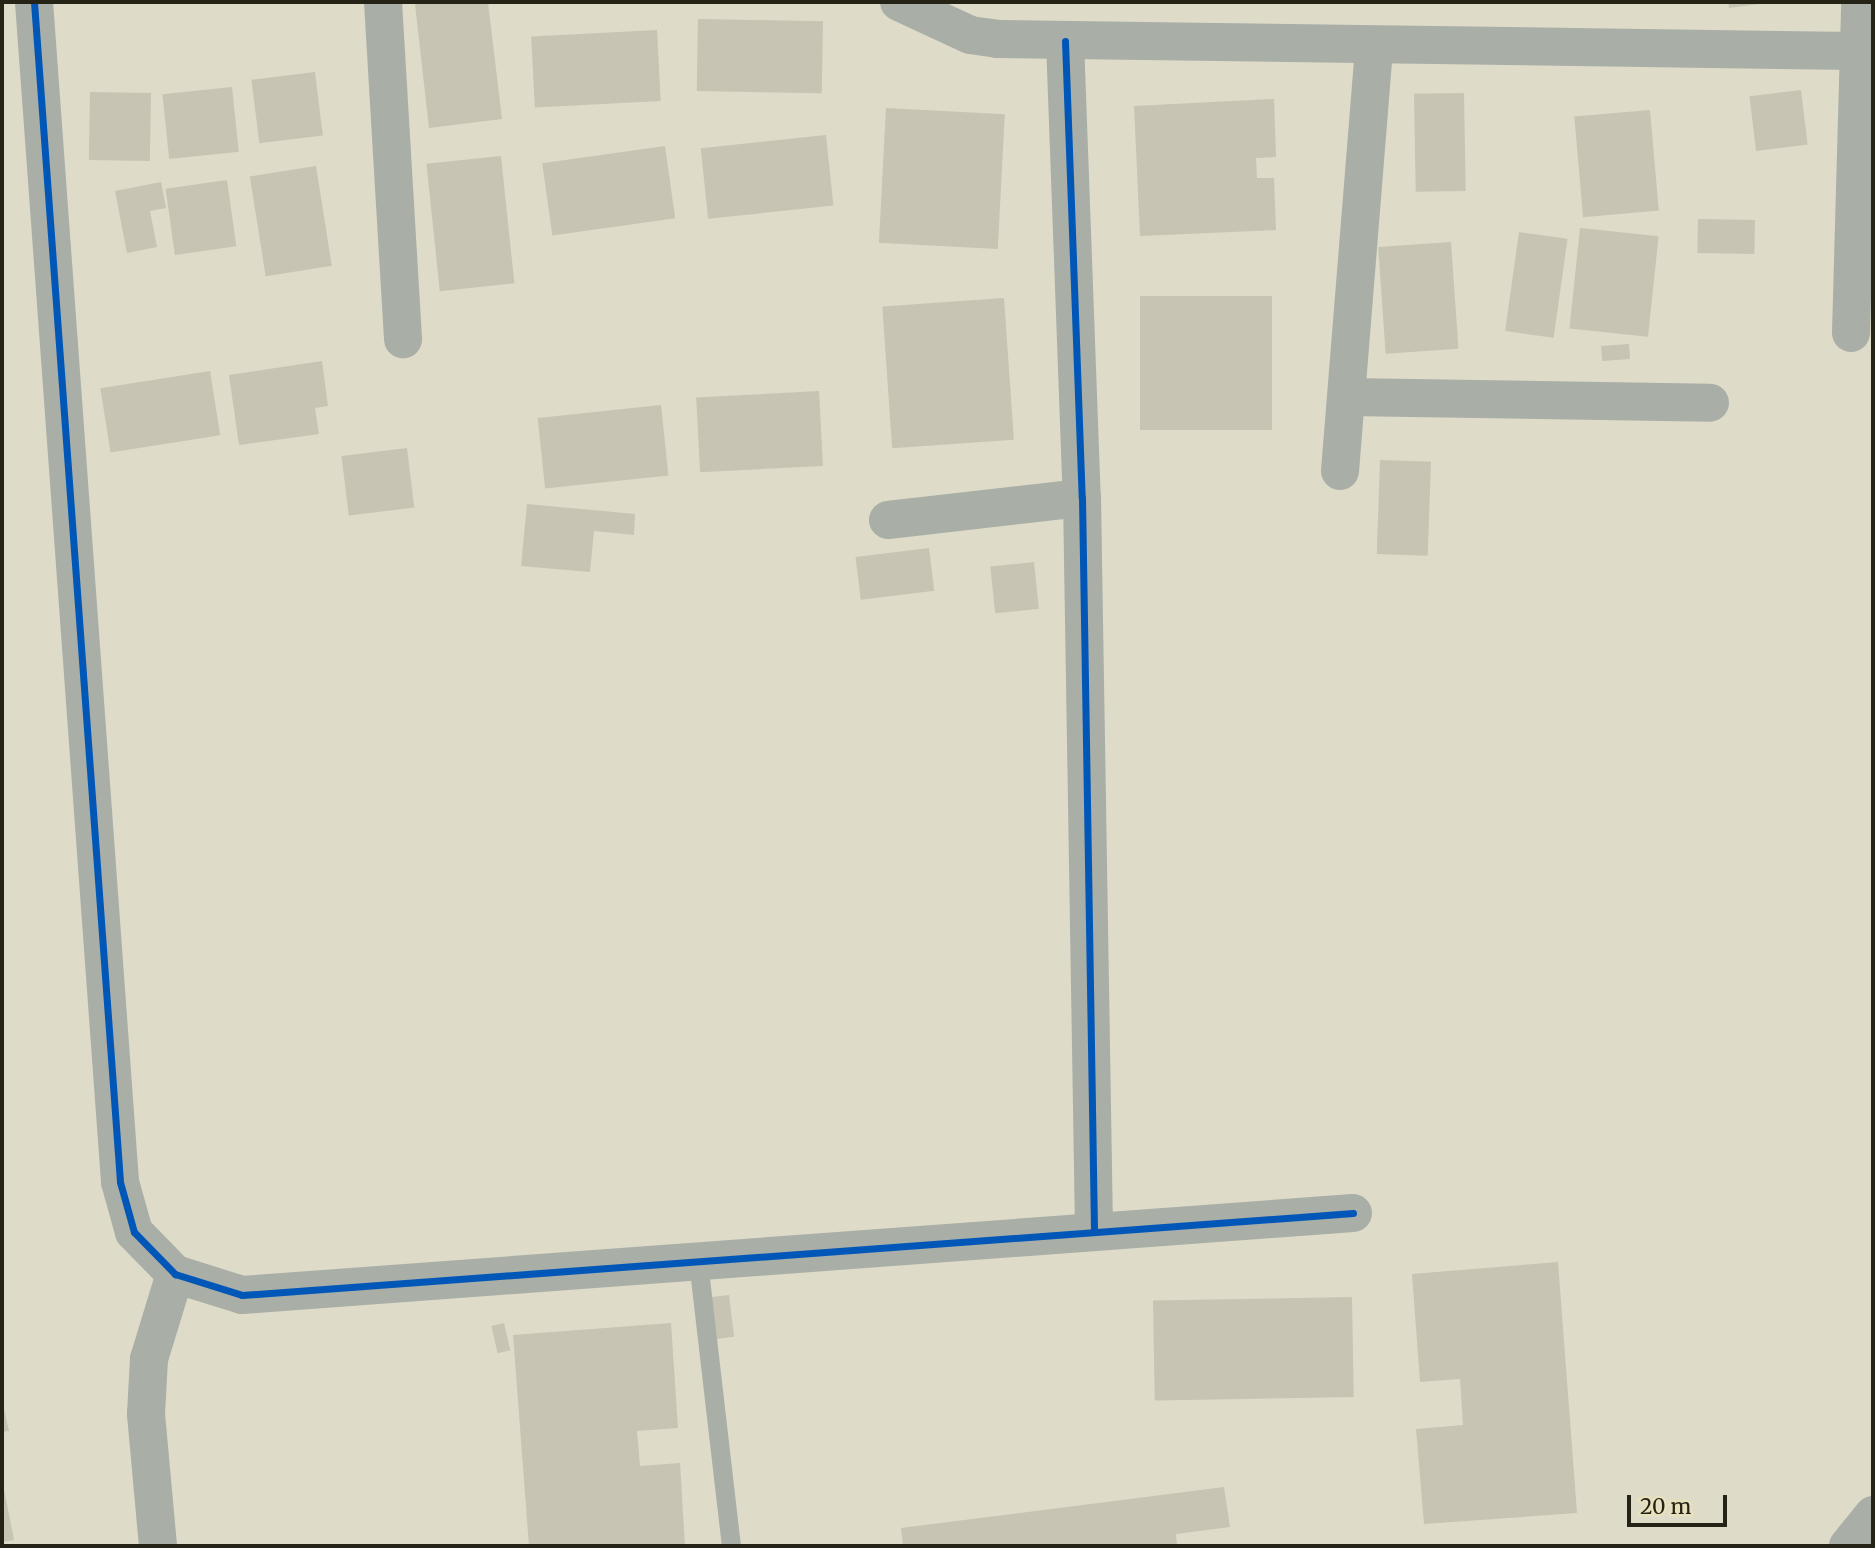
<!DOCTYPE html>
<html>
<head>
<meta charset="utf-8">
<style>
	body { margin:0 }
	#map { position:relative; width:1875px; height:1548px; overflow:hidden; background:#dedbc8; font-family:Merriweather,serif }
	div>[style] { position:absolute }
	.building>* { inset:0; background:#c7c4b3; transform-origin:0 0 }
	.service>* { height:19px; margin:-9.5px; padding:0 9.5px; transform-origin:9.5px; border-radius:9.5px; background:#a9aea7 }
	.minor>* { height:38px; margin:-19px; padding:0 19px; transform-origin:19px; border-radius:19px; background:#a9aea7 }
	.cycleway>* { height:7px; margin:-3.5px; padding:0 3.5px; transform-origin:3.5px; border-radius:3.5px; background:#0057b8 }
	span { translate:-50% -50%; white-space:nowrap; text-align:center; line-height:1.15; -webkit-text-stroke:5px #e8e1be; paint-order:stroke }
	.frame { position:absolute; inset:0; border:4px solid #252315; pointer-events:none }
	.scale { position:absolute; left:1627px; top:1495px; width:100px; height:32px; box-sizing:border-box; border:4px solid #252315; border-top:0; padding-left:9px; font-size:21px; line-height:24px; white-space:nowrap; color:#252315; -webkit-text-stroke:5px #e8e1be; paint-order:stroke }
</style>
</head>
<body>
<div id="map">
	<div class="building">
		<div style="clip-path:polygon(436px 2px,488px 2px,502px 119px,429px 128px,415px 4px)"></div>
		<div style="clip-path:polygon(1728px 2px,1766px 2px,1766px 3px,1729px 8px)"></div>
		<div style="left:698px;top:19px;width:125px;height:72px;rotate:1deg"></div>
		<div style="left:657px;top:30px;width:71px;height:126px;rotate:87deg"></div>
		<div style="left:315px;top:72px;width:64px;height:64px;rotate:83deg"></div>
		<div style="left:232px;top:87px;width:65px;height:70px;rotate:84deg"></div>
		<div style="left:1801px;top:90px;width:55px;height:52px;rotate:83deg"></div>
		<div style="left:90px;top:92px;width:61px;height:68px;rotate:1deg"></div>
		<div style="left:1464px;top:93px;width:98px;height:50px;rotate:89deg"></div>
		<div style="clip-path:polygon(1274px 99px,1276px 157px,1256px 158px,1257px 178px,1274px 178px,1276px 230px,1140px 236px,1134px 106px)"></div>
		<div style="left:886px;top:108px;width:119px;height:135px;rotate:3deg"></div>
		<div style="left:1650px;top:110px;width:101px;height:76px;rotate:85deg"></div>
		<div style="left:826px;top:135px;width:71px;height:126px;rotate:84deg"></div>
		<div style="left:665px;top:146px;width:73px;height:124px;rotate:82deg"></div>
		<div style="left:501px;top:156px;width:128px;height:75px;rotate:84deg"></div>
		<div style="left:316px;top:166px;width:101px;height:67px;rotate:81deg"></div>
		<div style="left:227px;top:180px;width:67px;height:62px;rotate:82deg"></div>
		<div style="clip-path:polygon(161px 182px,166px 208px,150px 211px,157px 247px,127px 253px,115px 191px)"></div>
		<div style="left:1698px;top:219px;width:57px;height:34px;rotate:1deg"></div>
		<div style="left:1580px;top:228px;width:79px;height:101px;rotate:6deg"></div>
		<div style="left:1519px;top:232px;width:49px;height:100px;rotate:8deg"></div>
		<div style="left:1451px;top:242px;width:107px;height:73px;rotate:86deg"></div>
		<div style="left:1272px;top:296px;width:134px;height:132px;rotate:90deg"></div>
		<div style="left:1004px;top:298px;width:142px;height:122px;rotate:86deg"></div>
		<div style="left:1629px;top:344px;width:15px;height:28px;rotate:86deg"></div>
		<div style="clip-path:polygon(322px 361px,328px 406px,315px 408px,319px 434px,239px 445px,229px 375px)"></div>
		<div style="left:210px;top:371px;width:65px;height:111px;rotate:81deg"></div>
		<div style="left:819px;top:391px;width:75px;height:123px;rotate:87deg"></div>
		<div style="left:661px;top:405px;width:71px;height:124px;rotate:84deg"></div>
		<div style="left:407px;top:448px;width:60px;height:66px;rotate:83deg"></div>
		<div style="left:1380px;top:460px;width:51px;height:94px;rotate:2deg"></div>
		<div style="clip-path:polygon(527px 504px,635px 514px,634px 535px,594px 531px,590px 572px,521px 566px)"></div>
		<div style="left:929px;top:548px;width:43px;height:74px;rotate:83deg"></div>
		<div style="left:1034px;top:562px;width:47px;height:44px;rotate:84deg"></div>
		<div style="clip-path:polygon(1558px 1262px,1577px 1513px,1424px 1524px,1416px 1429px,1463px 1425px,1460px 1379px,1420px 1382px,1412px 1274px)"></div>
		<div style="left:729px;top:1295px;width:42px;height:21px;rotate:83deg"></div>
		<div style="left:1352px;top:1297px;width:100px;height:199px;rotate:89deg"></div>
		<div style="left:504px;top:1323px;width:28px;height:13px;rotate:77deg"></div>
		<div style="clip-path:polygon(671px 1323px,678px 1428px,637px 1431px,640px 1466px,680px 1463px,685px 1546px,529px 1546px,513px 1335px)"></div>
		<div style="clip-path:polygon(2px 1400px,9px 1431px,2px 1432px)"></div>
		<div style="clip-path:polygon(2px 1479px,14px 1540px,2px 1542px)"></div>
		<div style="clip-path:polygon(1224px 1487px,1230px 1527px,1176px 1534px,1177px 1546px,954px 1546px,954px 1544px,903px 1546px,901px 1528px)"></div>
	</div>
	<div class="service">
		<div style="left:698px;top:1261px;width:287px;rotate:83.4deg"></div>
	</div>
	<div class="minor">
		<div style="left:34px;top:2px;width:1183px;rotate:85.83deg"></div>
		<div style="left:120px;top:1182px;width:52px;rotate:74.4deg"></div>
		<div style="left:134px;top:1232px;width:59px;rotate:45.7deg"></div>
		<div style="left:175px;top:1274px;width:70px;rotate:17.4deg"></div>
		<div style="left:242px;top:1295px;width:1114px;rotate:-4.22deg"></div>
		<div style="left:383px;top:2px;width:338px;rotate:86.6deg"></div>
		<div style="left:899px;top:2px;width:78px;rotate:24.9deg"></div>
		<div style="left:970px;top:35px;width:28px;rotate:8deg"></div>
		<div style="left:998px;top:39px;width:860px;rotate:0.8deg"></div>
		<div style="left:1065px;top:41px;width:457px;rotate:87.9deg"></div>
		<div style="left:1082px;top:498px;width:734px;rotate:89.06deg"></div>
		<div style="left:1851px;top:333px;width:331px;rotate:-88.4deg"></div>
		<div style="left:1347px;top:397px;width:363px;rotate:0.9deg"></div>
		<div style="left:1340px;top:471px;width:427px;rotate:-85.4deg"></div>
		<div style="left:888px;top:520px;width:195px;rotate:-6.5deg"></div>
		<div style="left:158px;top:1546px;width:133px;rotate:-95.2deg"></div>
		<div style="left:146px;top:1414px;width:55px;rotate:-86.9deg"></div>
		<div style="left:149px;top:1359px;width:89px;rotate:-73deg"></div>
		<div style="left:1848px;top:1546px;width:40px;rotate:-51deg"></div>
	</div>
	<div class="cycleway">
		<div style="left:34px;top:2px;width:1183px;rotate:85.83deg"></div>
		<div style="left:120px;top:1182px;width:52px;rotate:74.4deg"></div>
		<div style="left:134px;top:1232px;width:59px;rotate:45.7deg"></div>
		<div style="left:175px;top:1274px;width:70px;rotate:17.4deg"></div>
		<div style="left:242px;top:1295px;width:1114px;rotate:-4.22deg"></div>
		<div style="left:1065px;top:41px;width:457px;rotate:87.9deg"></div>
		<div style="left:1082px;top:498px;width:734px;rotate:89.06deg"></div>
	</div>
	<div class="frame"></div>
	<div class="scale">20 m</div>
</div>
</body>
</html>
